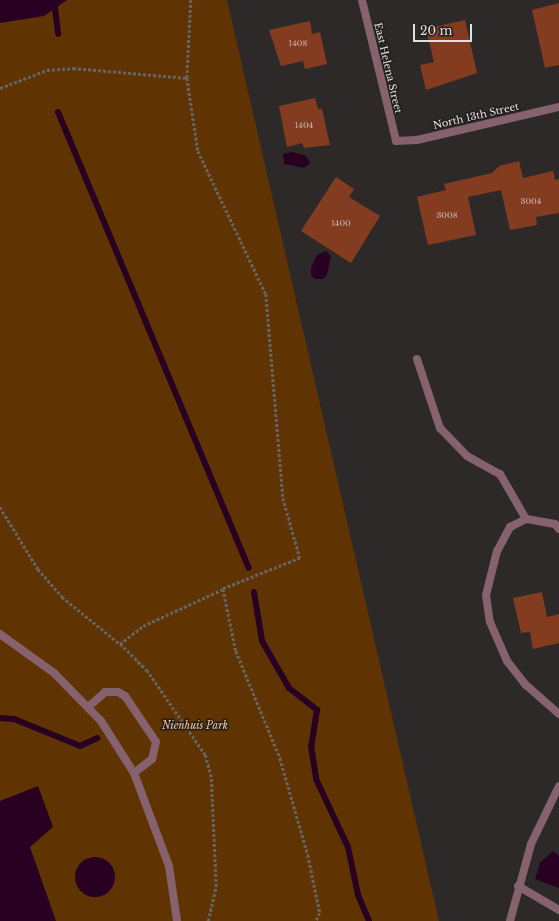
<!DOCTYPE html>
<html>
<head>
<meta charset="utf-8">
<style>
	body { margin:0 }
	#map { position:relative; width:559px; height:921px; overflow:hidden; background:#2d2929; font-family:"Libre Baskerville",serif }
	div>[style] { position:absolute }
	.green>* { inset:0; background:#5f3402 }
	.water>* { inset:0; background:#280021 }
	.round { border-radius:50% }
	.stream>* { height:6px; margin:-3px; padding:0 3px; transform-origin:3px; border-radius:3px; background:#280021 }
	.building>* { inset:0; background:#843c21 }
	.path>* { height:2.5px; margin-top:-1.25px; transform-origin:0; background:repeating-linear-gradient(90deg,#676464 0 3px,transparent 0 5px) }
	.service>* { height:8px; margin:-4px; padding:0 4px; transform-origin:4px; border-radius:4px; background:#85626e }
	.minor>* { height:8px; margin:-4px; padding:0 4px; transform-origin:4px; border-radius:4px; background:#85626e }
	span { translate:-50% -50%; white-space:nowrap; text-align:center; line-height:1.15; -webkit-text-stroke:3px #231f1f; paint-order:stroke }
	.number-label { font-size:8px; color:#cab6b0 }
	.number-label span { -webkit-text-stroke-width:0 }
	.street-label { font-size:10px; color:#e2dfdf }
	.park-label { font-size:10px; color:#f9c59a; font-style:italic }
	.scale { position:absolute; left:413px; top:24px; width:59px; height:18px; box-sizing:border-box; border:2px solid #e2dfdf; border-top:0; padding-left:5px; font-size:12px; line-height:14px; white-space:nowrap; color:#e2dfdf; -webkit-text-stroke:3px #231f1f; paint-order:stroke }
</style>
</head>
<body>
<div id="map">
	<div class="green">
		<div style="clip-path:polygon(0 0,227px 0,439px 921px,0 921px)"></div>
	</div>
	<div class="water">
		<div style="clip-path:polygon(0 0,67px 0,44px 16px,0 23px)"></div>
		<div style="clip-path:polygon(292px 152px,306px 156px,310px 163px,304px 168px,284px 164px,283px 154px)"></div>
		<div style="clip-path:polygon(326px 251px,331px 256px,327px 275px,323px 279px,315px 279px,311px 275px,311px 268px,317px 255px)"></div>
		<div style="clip-path:polygon(38px 786px,53px 827px,30px 847px,56px 921px,0 921px,0 801px)"></div>
		<div style="clip-path:polygon(553px 851px,559px 856px,559px 888px,535px 879px,540px 863px)"></div>
		<div class="round" style="left:75px;top:857px;width:40px;height:40px"></div>
	</div>
	<div class="stream">
		<div style="left:55px;top:8px;width:26px;rotate:83deg"></div>
		<div style="left:58px;top:112px;width:494px;rotate:67.3deg"></div>
		<div style="left:254px;top:592px;width:50px;rotate:80.7deg"></div>
		<div style="left:262px;top:641px;width:54px;rotate:60.1deg"></div>
		<div style="left:289px;top:688px;width:36px;rotate:38deg"></div>
		<div style="left:317px;top:710px;width:36px;rotate:99deg"></div>
		<div style="left:311px;top:746px;width:33px;rotate:81deg"></div>
		<div style="left:316px;top:779px;width:75px;rotate:64.8deg"></div>
		<div style="left:348px;top:847px;width:49px;rotate:78.2deg"></div>
		<div style="left:358px;top:895px;width:28px;rotate:67deg"></div>
		<div style="left:0;top:718px;width:14px;rotate:4deg"></div>
		<div style="left:14px;top:719px;width:71px;rotate:22.2deg"></div>
		<div style="left:80px;top:746px;width:19px;rotate:-25deg"></div>
	</div>
	<div class="building">
		<div style="clip-path:polygon(559px 3px,559px 65px,545px 68px,532px 10px)"></div>
		<div style="clip-path:polygon(465px 20px,477px 73px,426px 90px,420px 65px,434px 62px,426px 29px)"></div>
		<div style="clip-path:polygon(310px 21px,312px 34px,320px 32px,327px 64px,305px 69px,303px 61px,281px 66px,269px 30px)"></div>
		<div style="clip-path:polygon(315px 98px,318px 109px,322px 109px,330px 145px,304px 148px,302px 143px,287px 147px,279px 106px)"></div>
		<div style="clip-path:polygon(519px 161px,523px 178px,553px 171px,555px 180px,559px 179px,559px 213px,536px 217px,537px 225px,510px 230px,501px 190px,468px 197px,476px 235px,428px 245px,417px 197px,446px 190px,444px 184px,492px 173px,499px 166px)"></div>
		<div style="clip-path:polygon(336px 177px,354px 189px,349px 197px,380px 216px,351px 263px,301px 231px)"></div>
		<div style="clip-path:polygon(542px 592px,547px 617px,559px 614px,559px 643px,533px 649px,530px 632px,521px 633px,513px 598px)"></div>
	</div>
	<div class="path">
		<div style="left:191px;top:0;width:78px;rotate:92.9deg"></div>
		<div style="left:187px;top:78px;width:74px;rotate:81.4deg"></div>
		<div style="left:198px;top:151px;width:158px;rotate:64.6deg"></div>
		<div style="left:266px;top:294px;width:205px;rotate:85.2deg"></div>
		<div style="left:283px;top:498px;width:62px;rotate:74.2deg"></div>
		<div style="left:300px;top:558px;width:83px;rotate:158.1deg"></div>
		<div style="left:0;top:88px;width:50px;rotate:-21deg"></div>
		<div style="left:47px;top:70px;width:26px;rotate:-4deg"></div>
		<div style="left:73px;top:68px;width:114px;rotate:5deg"></div>
		<div style="left:0;top:507px;width:73px;rotate:58.5deg"></div>
		<div style="left:38px;top:569px;width:37px;rotate:49deg"></div>
		<div style="left:62px;top:597px;width:75px;rotate:39deg"></div>
		<div style="left:208px;top:921px;width:35px;rotate:-77deg"></div>
		<div style="left:216px;top:887px;width:110px;rotate:-92.6deg"></div>
		<div style="left:211px;top:777px;width:23px;rotate:-105deg"></div>
		<div style="left:205px;top:755px;width:102px;rotate:-124.6deg"></div>
		<div style="left:147px;top:671px;width:38px;rotate:-135deg"></div>
		<div style="left:120px;top:644px;width:29px;rotate:-38deg"></div>
		<div style="left:143px;top:626px;width:88px;rotate:-24.8deg"></div>
		<div style="left:223px;top:589px;width:63px;rotate:78.2deg"></div>
		<div style="left:236px;top:651px;width:116px;rotate:67.6deg"></div>
		<div style="left:280px;top:758px;width:101px;rotate:73.9deg"></div>
		<div style="left:308px;top:855px;width:59px;rotate:78.3deg"></div>
		<div style="left:320px;top:913px;width:9px;rotate:117deg"></div>
	</div>
	<div class="service">
		<div style="left:417px;top:359px;width:73px;rotate:71.6deg"></div>
		<div style="left:440px;top:428px;width:39px;rotate:46deg"></div>
		<div style="left:467px;top:456px;width:38px;rotate:29deg"></div>
		<div style="left:500px;top:474px;width:52px;rotate:60deg"></div>
		<div style="left:559px;top:529px;width:6px;rotate:-129deg"></div>
		<div style="left:555px;top:524px;width:29px;rotate:-170deg"></div>
		<div style="left:526px;top:519px;width:18px;rotate:153deg"></div>
		<div style="left:510px;top:527px;width:27px;rotate:118deg"></div>
		<div style="left:497px;top:551px;width:45px;rotate:104deg"></div>
		<div style="left:486px;top:595px;width:27px;rotate:82deg"></div>
		<div style="left:490px;top:622px;width:43px;rotate:66.4deg"></div>
		<div style="left:507px;top:661px;width:31px;rotate:52deg"></div>
		<div style="left:526px;top:685px;width:44px;rotate:41.3deg"></div>
		<div style="left:0;top:634px;width:67px;rotate:35.8deg"></div>
		<div style="left:54px;top:673px;width:67px;rotate:45.6deg"></div>
		<div style="left:101px;top:721px;width:62px;rotate:57.6deg"></div>
		<div style="left:134px;top:773px;width:99px;rotate:69.4deg"></div>
		<div style="left:169px;top:866px;width:56px;rotate:81.7deg"></div>
		<div style="left:88px;top:707px;width:23px;rotate:-41deg"></div>
		<div style="left:105px;top:692px;width:13px"></div>
		<div style="left:118px;top:692px;width:8px;rotate:30deg"></div>
		<div style="left:125px;top:696px;width:55px;rotate:56deg"></div>
		<div style="left:156px;top:742px;width:17px;rotate:103deg"></div>
		<div style="left:152px;top:759px;width:23px;rotate:142deg"></div>
		<div style="left:518px;top:886px;width:48px;rotate:30.3deg"></div>
		<div style="left:510px;top:921px;width:80px;rotate:-74.7deg"></div>
		<div style="left:531px;top:844px;width:64px;rotate:-64.2deg"></div>
	</div>
	<div class="minor">
		<div style="left:362px;top:0;width:145px;rotate:76.4deg"></div>
		<div style="left:396px;top:141px;width:21px;rotate:-3deg"></div>
		<div style="left:417px;top:140px;width:146px;rotate:-13.1deg"></div>
	</div>
	<div class="number-label">
		<span style="left:298px;top:44px">1408</span>
		<span style="left:304px;top:126px">1404</span>
		<span style="left:531px;top:202px">3004</span>
		<span style="left:447px;top:216px">3008</span>
		<span style="left:341px;top:224px">1400</span>
	</div>
	<div class="street-label">
		<span style="left:388px;top:68px;rotate:77deg">East Helena Street</span>
		<span style="left:476px;top:116px;rotate:-13deg">North 13th Street</span>
	</div>
	<div class="park-label">
		<span style="left:195px;top:726px">Nienhuis Park</span>
	</div>
	<div class="scale">20 m</div>
</div>
</body>
</html>
